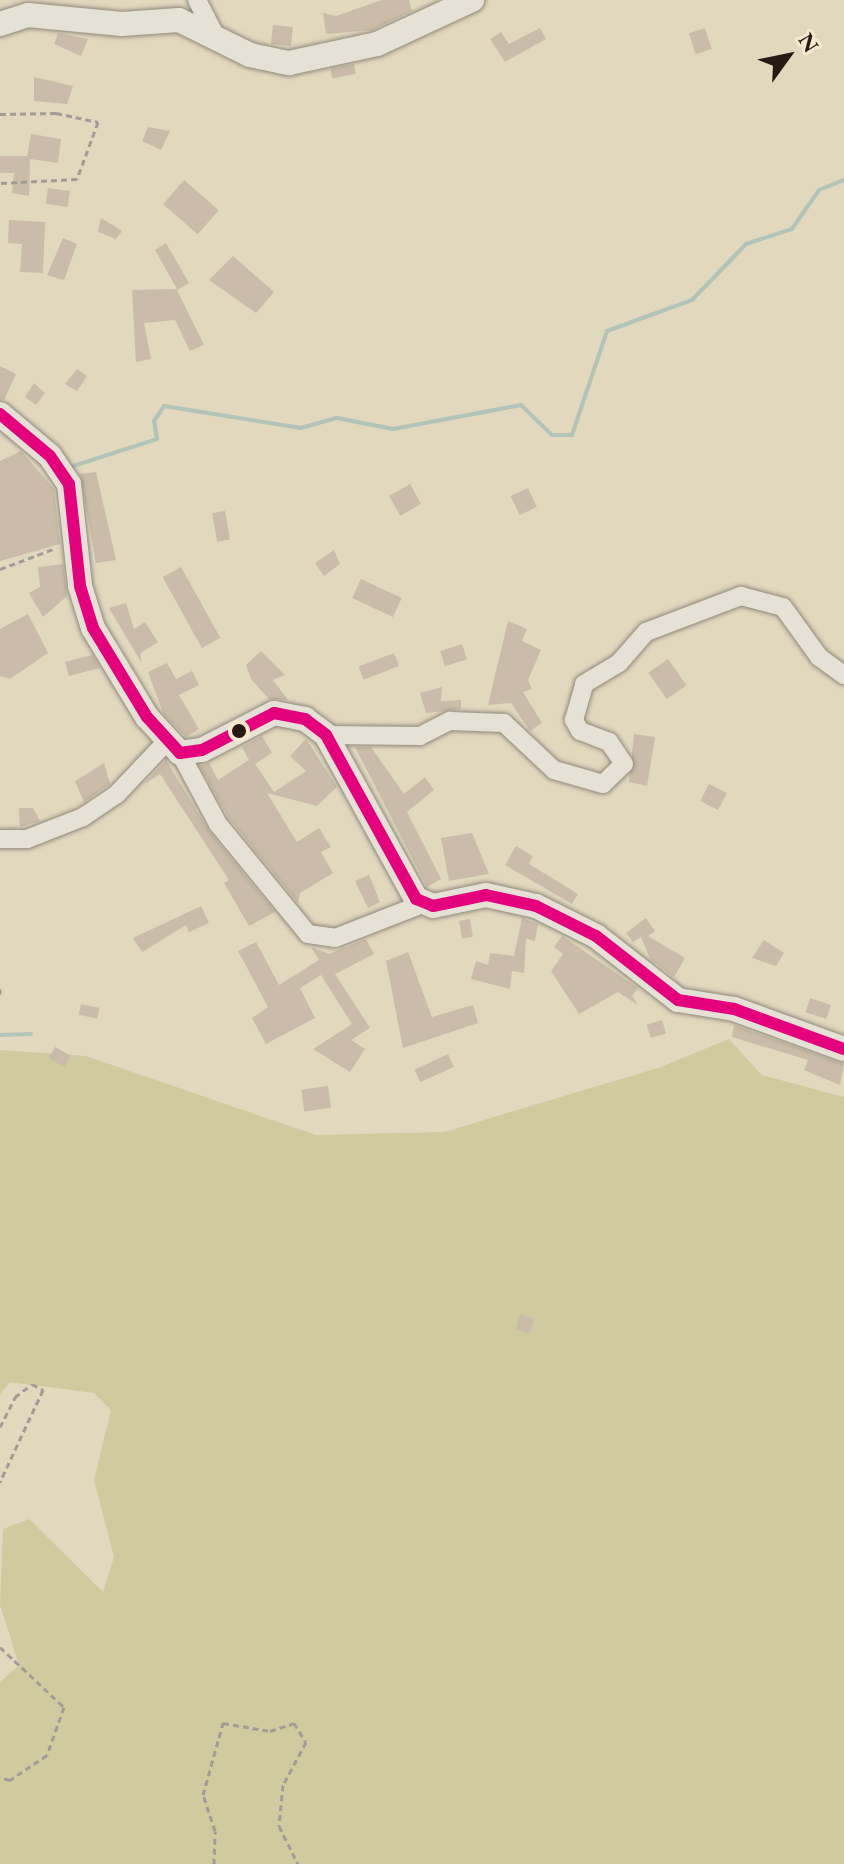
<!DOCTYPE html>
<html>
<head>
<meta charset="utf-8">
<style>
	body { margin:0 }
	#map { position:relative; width:844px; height:1864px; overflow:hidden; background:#e1d8be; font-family:"EB Garamond",serif }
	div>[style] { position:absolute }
	.green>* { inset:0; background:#cfcb9f }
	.stream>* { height:4px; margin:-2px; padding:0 2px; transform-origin:2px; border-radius:2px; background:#b2c3b8 }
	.building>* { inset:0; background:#cabca8; transform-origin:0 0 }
	.path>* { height:3px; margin-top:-1.5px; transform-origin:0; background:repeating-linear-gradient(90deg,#a29d94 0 6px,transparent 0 10px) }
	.roads { filter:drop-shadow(0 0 2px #908a7b) drop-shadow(0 0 2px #908a7b) }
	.street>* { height:18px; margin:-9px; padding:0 9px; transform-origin:9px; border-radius:9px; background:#e6e1d5 }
	.secondary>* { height:24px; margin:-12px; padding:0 12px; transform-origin:12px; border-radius:12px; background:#e6e1d5 }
	.bus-1>* { height:12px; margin:-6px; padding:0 6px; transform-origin:6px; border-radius:6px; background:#e5007d }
	.dots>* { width:22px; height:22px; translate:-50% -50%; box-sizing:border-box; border:4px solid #f5eacb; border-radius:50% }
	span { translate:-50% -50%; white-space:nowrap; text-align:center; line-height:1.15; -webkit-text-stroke:6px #f5eacb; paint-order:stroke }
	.north { position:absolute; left:748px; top:16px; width:80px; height:80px; -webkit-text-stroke:6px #f5eacb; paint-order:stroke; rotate:57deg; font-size:22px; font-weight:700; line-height:32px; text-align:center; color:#261a13 }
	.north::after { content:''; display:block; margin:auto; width:28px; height:36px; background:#261a13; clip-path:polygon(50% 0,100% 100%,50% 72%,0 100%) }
</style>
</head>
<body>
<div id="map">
	<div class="green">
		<div style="clip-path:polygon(729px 1039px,762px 1075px,844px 1097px,844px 1864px,0 1864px,0 1682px,19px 1665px,0 1605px,3px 1529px,29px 1519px,103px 1592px,114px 1557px,94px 1480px,111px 1410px,94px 1393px,10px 1382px,0 1394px,0 1050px,86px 1056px,316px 1135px,444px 1132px,661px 1067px)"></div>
	</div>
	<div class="stream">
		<div style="left:70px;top:467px;width:91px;rotate:-17.8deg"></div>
		<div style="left:157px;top:439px;width:18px;rotate:-99deg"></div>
		<div style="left:154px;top:421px;width:18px;rotate:-56deg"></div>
		<div style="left:164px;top:406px;width:139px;rotate:9.1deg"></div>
		<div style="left:301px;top:428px;width:37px;rotate:-16deg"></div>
		<div style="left:337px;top:418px;width:57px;rotate:11.1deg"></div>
		<div style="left:393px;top:429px;width:130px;rotate:-10.6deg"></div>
		<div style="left:521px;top:405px;width:43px;rotate:44.1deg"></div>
		<div style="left:552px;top:435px;width:20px"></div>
		<div style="left:572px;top:435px;width:110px;rotate:-71.4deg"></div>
		<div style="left:607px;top:331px;width:90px;rotate:-20deg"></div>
		<div style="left:692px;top:300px;width:78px;rotate:-46deg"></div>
		<div style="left:746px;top:244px;width:48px;rotate:-18.1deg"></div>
		<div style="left:792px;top:229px;width:47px;rotate:-55.3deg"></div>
		<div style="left:819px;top:190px;width:27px;rotate:-22deg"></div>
		<div style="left:0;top:1035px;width:31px;rotate:-2deg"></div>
	</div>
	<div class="building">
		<div style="clip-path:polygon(382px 0,409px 0,412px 11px,372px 30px,326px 34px,323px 13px,336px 16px)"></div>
		<div style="left:273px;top:25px;width:20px;height:19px;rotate:6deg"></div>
		<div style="clip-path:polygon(540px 28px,546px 39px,505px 62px,490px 39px,501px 32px,509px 44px)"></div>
		<div style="left:705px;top:28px;width:22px;height:17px;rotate:72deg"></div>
		<div style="clip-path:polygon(58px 33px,88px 39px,81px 56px,54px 44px)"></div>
		<div style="left:354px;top:64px;width:10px;height:24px;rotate:79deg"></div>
		<div style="clip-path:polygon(34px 77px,73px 86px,67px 104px,34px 101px)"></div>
		<div style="clip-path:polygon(148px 127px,170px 131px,161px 150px,142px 141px)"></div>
		<div style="clip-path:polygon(31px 134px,61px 139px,58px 163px,30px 159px,29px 196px,12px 193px,14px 173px,0 173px,0 156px,27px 156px)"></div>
		<div style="left:184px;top:180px;width:46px;height:32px;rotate:41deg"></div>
		<div style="left:48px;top:188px;width:22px;height:16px;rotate:8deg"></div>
		<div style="clip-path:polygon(101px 218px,122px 231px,116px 239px,98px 232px)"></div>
		<div style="clip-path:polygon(9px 220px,45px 222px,43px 273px,20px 272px,22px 244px,8px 243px)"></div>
		<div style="clip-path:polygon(63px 238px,77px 244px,64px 280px,47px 275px)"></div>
		<div style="clip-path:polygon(166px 243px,189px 283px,177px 290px,204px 345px,190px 351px,175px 320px,144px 323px,151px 359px,136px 362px,132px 290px,177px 289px,155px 250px)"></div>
		<div style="clip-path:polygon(233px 256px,274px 292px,256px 313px,209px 280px)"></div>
		<div style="clip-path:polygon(0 366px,16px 374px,4px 400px,0 399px)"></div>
		<div style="clip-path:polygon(77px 369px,87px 376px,77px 391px,65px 384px)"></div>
		<div style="clip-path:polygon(34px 383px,45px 393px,36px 405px,25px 397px)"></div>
		<div style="clip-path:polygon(21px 451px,54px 489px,60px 544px,0 561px,0 461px)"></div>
		<div style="clip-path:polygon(96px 472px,116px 560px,96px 563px,80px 474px)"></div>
		<div style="left:410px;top:484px;width:23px;height:24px;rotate:61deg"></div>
		<div style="left:528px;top:488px;width:21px;height:19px;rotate:65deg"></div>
		<div style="left:225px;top:511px;width:29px;height:13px;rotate:80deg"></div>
		<div style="clip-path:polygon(334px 550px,340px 564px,324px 576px,315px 563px)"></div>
		<div style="clip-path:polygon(63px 564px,67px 596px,43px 617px,29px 593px,40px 587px,38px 567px)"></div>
		<div style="left:181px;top:567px;width:81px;height:21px;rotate:61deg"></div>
		<div style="left:361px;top:579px;width:45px;height:21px;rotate:25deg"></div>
		<div style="clip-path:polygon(126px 603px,134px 629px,145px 622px,158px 642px,141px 653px,141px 662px,109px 608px)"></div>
		<div style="clip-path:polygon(28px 614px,48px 653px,10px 679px,0 676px,0 629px)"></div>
		<div style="clip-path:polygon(508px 621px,527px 629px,522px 641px,541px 650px,528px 680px,532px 689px,523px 692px,542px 723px,530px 731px,511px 703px,488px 705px)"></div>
		<div style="left:462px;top:644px;width:16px;height:23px;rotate:72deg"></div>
		<div style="clip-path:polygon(261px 651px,285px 675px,273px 680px,288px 700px,269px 699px,251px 679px,246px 665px)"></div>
		<div style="left:394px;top:653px;width:14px;height:38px;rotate:69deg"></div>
		<div style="clip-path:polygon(92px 655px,100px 668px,69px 676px,65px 662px)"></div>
		<div style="left:668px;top:659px;width:32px;height:24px;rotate:55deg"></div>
		<div style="clip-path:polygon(167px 663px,176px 679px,192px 671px,199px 685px,179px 695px,199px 729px,186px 737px,163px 713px,148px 672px)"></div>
		<div style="clip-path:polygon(442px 687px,441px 701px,461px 700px,461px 709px,426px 713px,420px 693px)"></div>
		<div style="clip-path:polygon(634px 734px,655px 737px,647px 786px,629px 782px)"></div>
		<div style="clip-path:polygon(262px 736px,272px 753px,255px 764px,274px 792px,306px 771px,290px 756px,306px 739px,337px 787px,317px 806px,267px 793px,297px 842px,319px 828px,331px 847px,321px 852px,333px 873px,300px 893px,298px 903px,228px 817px,200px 766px,209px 763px,218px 780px,249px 760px,242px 747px)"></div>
		<div style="clip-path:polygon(355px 747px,371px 747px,404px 794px,425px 777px,434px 790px,407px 812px,441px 879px,427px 887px)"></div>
		<div style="clip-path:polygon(166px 760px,209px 831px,275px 912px,249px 926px,224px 883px,229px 880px,160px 774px,144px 784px)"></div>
		<div style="clip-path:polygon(104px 763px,110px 784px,84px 802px,75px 781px)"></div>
		<div style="left:709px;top:784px;width:20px;height:19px;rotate:27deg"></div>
		<div style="clip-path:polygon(19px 808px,33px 808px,40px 821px,20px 827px)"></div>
		<div style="clip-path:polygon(472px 833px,489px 874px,449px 881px,441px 838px)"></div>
		<div style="clip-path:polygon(516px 846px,533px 856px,529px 864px,578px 894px,572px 904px,505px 865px)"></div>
		<div style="clip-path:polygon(369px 875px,380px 902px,368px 908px,355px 881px)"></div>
		<div style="clip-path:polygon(201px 906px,209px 923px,189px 932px,186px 925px,142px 952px,133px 938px)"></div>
		<div style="clip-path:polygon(522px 918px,538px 924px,535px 941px,526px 939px,524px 973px,512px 971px,510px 989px,471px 979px,476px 961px,488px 965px,490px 953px,514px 956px)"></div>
		<div style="clip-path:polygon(646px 918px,655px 931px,648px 936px,685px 958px,674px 977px,650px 959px,641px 937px,633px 942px,626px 933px)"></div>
		<div style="left:470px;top:919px;width:18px;height:11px;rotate:81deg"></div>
		<div style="clip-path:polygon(562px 936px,638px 988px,632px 996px,638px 1005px,618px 992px,579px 1014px,551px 971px,563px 954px,554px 947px)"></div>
		<div style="clip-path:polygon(366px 939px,374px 954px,335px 974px,370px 1028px,351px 1040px,365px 1049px,350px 1072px,313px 1049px,352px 1024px,321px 975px,300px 988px,315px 1018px,266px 1044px,252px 1018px,268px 1007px,238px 951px,256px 942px,279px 985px,319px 960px,311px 947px,329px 954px)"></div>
		<div style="clip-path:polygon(764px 940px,784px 953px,776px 966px,752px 958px)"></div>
		<div style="clip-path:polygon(408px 952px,432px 1017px,473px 1005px,478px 1023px,403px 1048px,386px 961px)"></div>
		<div style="left:810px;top:998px;width:22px;height:15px;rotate:18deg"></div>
		<div style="left:81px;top:1004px;width:19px;height:11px;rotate:12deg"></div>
		<div style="left:662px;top:1020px;width:14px;height:16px;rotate:73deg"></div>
		<div style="clip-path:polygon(734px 1025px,844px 1064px,840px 1085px,804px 1070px,808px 1060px,732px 1037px)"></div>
		<div style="left:55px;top:1047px;width:18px;height:13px;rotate:29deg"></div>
		<div style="left:448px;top:1054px;width:14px;height:37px;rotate:65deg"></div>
		<div style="left:328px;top:1086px;width:22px;height:27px;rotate:82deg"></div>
		<div style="left:520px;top:1314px;width:15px;height:16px;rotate:16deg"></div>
	</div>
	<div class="path">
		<div style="left:0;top:114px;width:56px;rotate:-1deg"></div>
		<div style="left:56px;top:113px;width:43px;rotate:12.1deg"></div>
		<div style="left:98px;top:122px;width:61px;rotate:110.2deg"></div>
		<div style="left:77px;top:179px;width:77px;rotate:177deg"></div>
		<div style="left:0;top:569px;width:60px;rotate:-20.6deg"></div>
		<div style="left:0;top:989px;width:5px;rotate:90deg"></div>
		<div style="left:0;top:1427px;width:34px;rotate:-63deg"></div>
		<div style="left:15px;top:1397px;width:21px;rotate:-37deg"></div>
		<div style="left:32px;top:1384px;width:13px;rotate:29deg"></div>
		<div style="left:43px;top:1390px;width:102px;rotate:115.1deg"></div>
		<div style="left:0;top:1647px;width:88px;rotate:43.2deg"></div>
		<div style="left:64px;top:1707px;width:51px;rotate:109.5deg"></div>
		<div style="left:47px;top:1755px;width:45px;rotate:146deg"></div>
		<div style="left:10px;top:1780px;width:10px;rotate:-163deg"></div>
		<div style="left:214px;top:1864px;width:33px;rotate:-88deg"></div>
		<div style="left:215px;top:1831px;width:38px;rotate:-108deg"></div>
		<div style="left:203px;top:1795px;width:75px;rotate:-74.5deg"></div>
		<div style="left:223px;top:1723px;width:48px;rotate:9.7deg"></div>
		<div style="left:270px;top:1731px;width:25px;rotate:-18deg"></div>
		<div style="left:294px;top:1723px;width:22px;rotate:58deg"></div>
		<div style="left:306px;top:1742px;width:49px;rotate:118.1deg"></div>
		<div style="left:283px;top:1785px;width:41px;rotate:95.6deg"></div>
		<div style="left:279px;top:1826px;width:42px;rotate:63.4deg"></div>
	</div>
	<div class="roads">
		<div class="street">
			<div style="left:197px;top:0;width:42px;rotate:62.8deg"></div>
			<div style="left:326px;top:735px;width:94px;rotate:0.6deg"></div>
			<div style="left:420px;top:736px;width:34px;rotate:-27deg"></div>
			<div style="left:450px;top:721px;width:54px;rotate:2.1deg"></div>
			<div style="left:504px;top:723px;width:69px;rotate:43.2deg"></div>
			<div style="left:554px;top:770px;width:51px;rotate:15.9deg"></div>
			<div style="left:603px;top:784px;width:29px;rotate:-44deg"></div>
			<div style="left:624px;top:764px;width:27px;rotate:-124deg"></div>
			<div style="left:609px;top:742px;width:31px;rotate:-159deg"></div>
			<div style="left:580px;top:731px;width:13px;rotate:-119deg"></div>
			<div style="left:574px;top:720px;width:37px;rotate:-74deg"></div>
			<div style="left:584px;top:684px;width:41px;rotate:-31deg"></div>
			<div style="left:619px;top:663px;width:41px;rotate:-48.9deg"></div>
			<div style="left:646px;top:632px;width:102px;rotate:-20.8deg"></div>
			<div style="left:741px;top:596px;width:43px;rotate:14.7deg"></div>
			<div style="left:783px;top:607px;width:62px;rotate:54.2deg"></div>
			<div style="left:819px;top:657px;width:31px;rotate:36deg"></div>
			<div style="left:180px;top:753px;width:81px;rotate:61.8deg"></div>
			<div style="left:218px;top:824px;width:142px;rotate:50.7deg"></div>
			<div style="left:308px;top:934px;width:27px;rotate:8deg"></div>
			<div style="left:335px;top:938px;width:97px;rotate:-21.3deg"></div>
			<div style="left:0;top:839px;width:27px"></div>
			<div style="left:27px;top:839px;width:60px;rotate:-21.4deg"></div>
			<div style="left:83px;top:817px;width:40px;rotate:-34deg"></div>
			<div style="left:116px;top:795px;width:74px;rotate:-46.6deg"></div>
		</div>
		<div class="secondary">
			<div style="left:0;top:24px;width:29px;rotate:-18deg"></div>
			<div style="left:28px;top:15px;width:94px;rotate:5.5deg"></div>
			<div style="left:122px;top:24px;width:57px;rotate:-4deg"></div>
			<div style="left:179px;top:20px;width:79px;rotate:26.2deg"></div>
			<div style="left:250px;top:55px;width:40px;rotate:12deg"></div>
			<div style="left:289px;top:63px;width:90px;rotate:-12.2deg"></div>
			<div style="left:377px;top:44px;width:105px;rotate:-24.9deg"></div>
			<div style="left:0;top:414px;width:65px;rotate:40deg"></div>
			<div style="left:50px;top:456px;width:34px;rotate:56deg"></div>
			<div style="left:69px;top:484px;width:103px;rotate:83.8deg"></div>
			<div style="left:80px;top:586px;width:44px;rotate:72.8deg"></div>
			<div style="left:93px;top:628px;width:104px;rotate:58.8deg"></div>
			<div style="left:147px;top:717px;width:49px;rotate:47.5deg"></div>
			<div style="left:180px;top:753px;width:22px;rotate:-8deg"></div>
			<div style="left:202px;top:750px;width:81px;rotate:-27.2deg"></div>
			<div style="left:274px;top:713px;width:32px;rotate:11deg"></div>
			<div style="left:305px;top:719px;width:26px;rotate:37deg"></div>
			<div style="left:326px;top:735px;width:187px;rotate:61.2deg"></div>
			<div style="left:416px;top:899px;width:18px;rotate:22deg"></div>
			<div style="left:433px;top:906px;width:54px;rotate:-11.7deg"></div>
			<div style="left:486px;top:895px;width:51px;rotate:12.4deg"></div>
			<div style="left:536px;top:906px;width:67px;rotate:26.6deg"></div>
			<div style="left:596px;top:936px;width:104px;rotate:38deg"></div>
			<div style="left:678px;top:1000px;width:57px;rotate:9.1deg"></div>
			<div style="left:734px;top:1009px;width:117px;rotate:20deg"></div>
		</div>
	</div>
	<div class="bus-1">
		<div style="left:0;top:414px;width:65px;rotate:40deg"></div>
		<div style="left:50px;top:456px;width:34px;rotate:56deg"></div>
		<div style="left:69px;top:484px;width:103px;rotate:83.8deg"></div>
		<div style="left:80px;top:586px;width:44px;rotate:72.8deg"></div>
		<div style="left:93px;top:628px;width:104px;rotate:58.8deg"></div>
		<div style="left:147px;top:717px;width:49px;rotate:47.5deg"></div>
		<div style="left:180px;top:753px;width:22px;rotate:-8deg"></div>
		<div style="left:202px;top:750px;width:81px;rotate:-27.2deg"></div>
		<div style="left:274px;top:713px;width:32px;rotate:11deg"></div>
		<div style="left:305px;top:719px;width:26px;rotate:37deg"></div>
		<div style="left:326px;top:735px;width:187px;rotate:61.2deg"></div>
		<div style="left:416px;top:899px;width:18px;rotate:22deg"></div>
		<div style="left:433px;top:906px;width:54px;rotate:-11.7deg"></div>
		<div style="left:486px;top:895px;width:51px;rotate:12.4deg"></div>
		<div style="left:536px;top:906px;width:67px;rotate:26.6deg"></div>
		<div style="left:596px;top:936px;width:104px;rotate:38deg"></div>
		<div style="left:678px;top:1000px;width:57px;rotate:9.1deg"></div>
		<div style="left:734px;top:1009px;width:117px;rotate:20deg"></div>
	</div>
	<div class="dots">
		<div style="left:239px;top:731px;background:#261a13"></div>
	</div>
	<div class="north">N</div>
</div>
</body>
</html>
